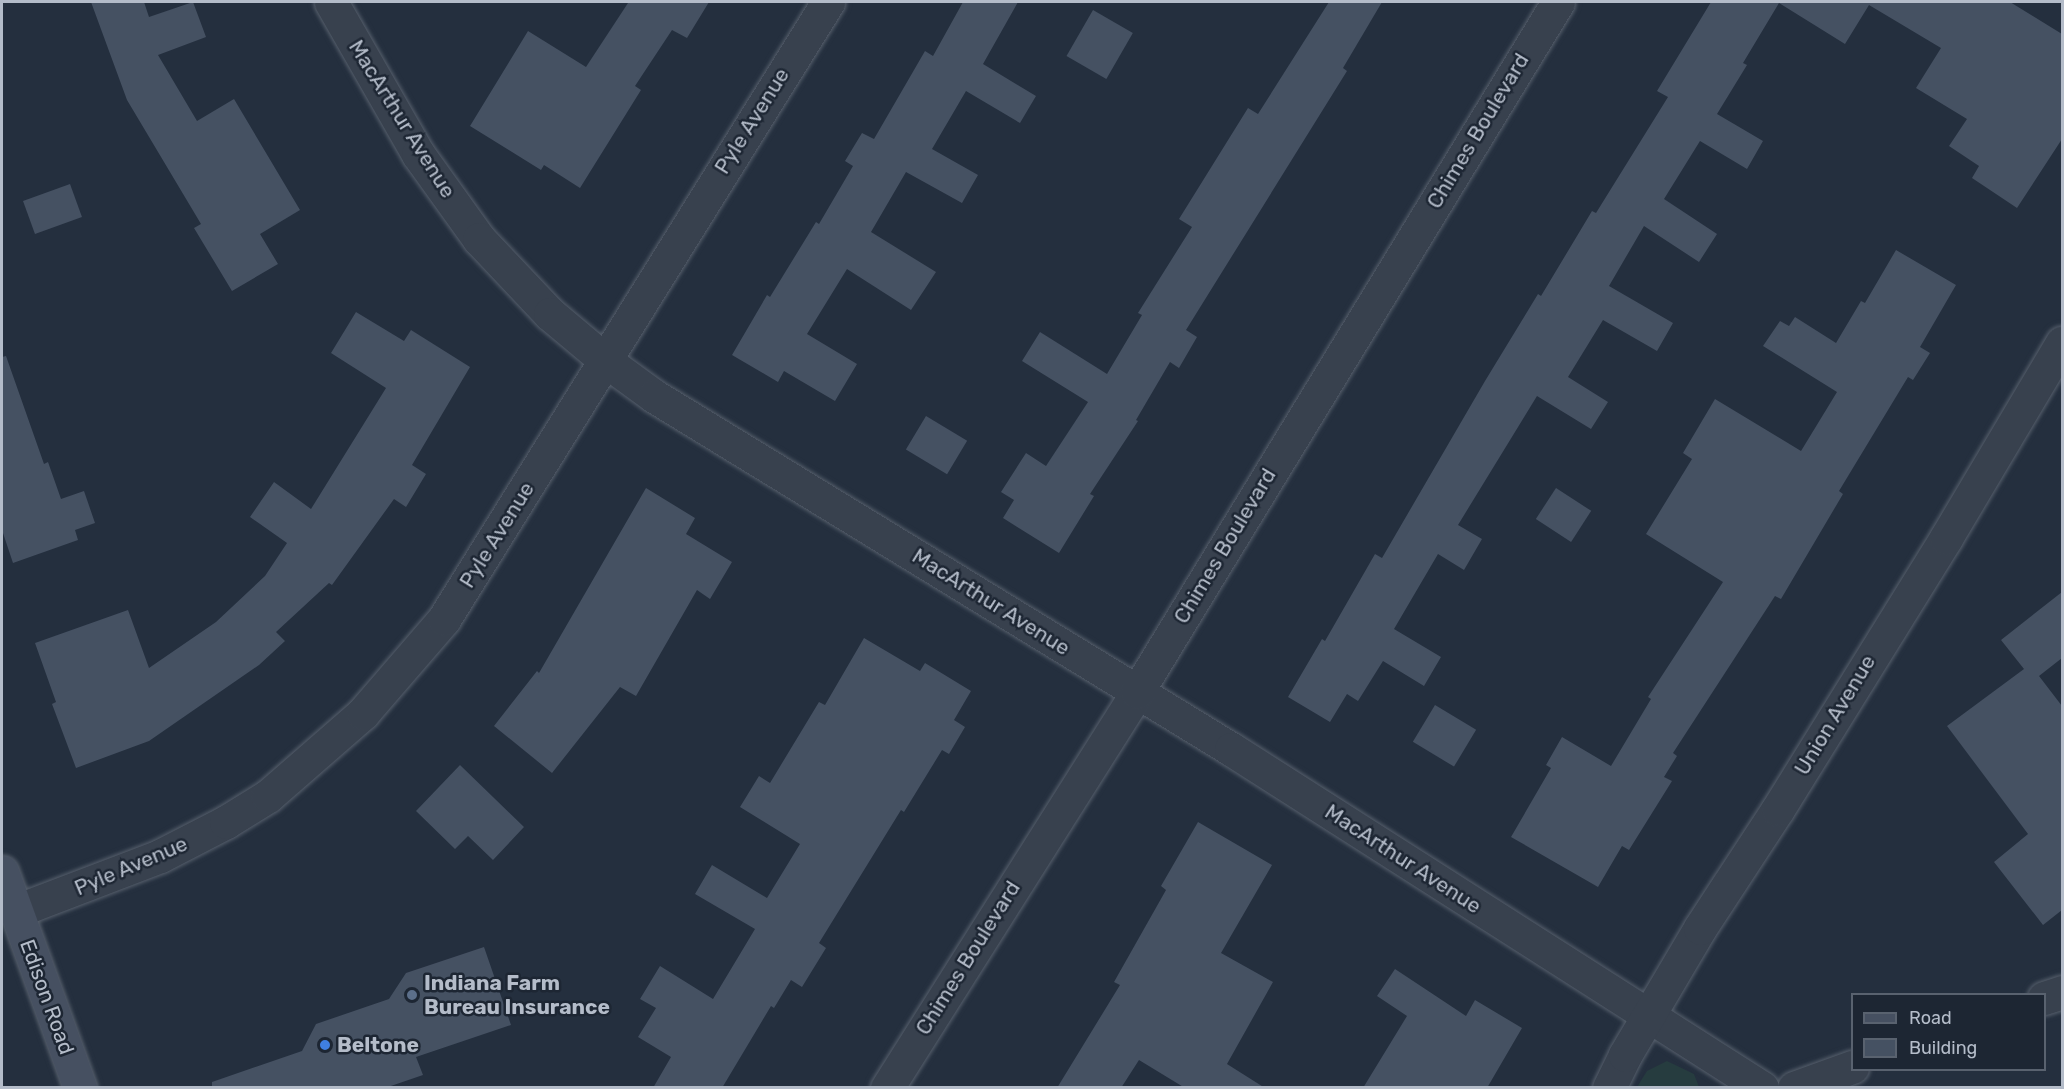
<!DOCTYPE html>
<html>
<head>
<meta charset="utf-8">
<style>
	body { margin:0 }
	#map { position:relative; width:2064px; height:1089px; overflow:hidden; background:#242f3e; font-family:Rubik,sans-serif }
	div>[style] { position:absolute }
	.green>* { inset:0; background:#263c3f }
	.building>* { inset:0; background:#455162; transform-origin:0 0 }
	.roads { filter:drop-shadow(0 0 2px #565f6c) drop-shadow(0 0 2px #565f6c) }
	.minor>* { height:33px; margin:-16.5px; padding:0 16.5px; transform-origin:16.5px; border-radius:16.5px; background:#38414e }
	.secondary>* { height:33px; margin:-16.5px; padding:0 16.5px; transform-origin:16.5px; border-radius:16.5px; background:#465061 }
	.dots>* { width:16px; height:16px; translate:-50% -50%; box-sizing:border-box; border:3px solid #1d2633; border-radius:50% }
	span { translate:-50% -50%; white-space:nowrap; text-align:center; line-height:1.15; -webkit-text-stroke:5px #1d2633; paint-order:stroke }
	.street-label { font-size:21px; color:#b4bcc9 }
	.poi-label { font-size:21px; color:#b4bcc9; font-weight:700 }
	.left { translate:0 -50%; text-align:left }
	.frame { position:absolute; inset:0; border:3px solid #b4bcc9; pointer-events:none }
	.legend { position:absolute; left:1851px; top:993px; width:195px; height:78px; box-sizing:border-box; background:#1d2633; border:2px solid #59626f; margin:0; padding:8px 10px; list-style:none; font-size:18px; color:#b4bcc9 }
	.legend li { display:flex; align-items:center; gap:12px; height:30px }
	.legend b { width:30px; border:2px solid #59626f }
</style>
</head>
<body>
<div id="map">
	<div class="green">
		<div style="clip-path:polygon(1667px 1061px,1694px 1074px,1699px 1087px,1637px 1087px,1647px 1071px)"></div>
	</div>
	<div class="building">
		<div style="clip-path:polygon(91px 2px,144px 2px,149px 17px,193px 2px,206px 37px,158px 55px,197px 121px,234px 99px,300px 210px,260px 234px,278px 264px,232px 291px,194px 228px,201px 224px,127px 100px)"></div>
		<div style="clip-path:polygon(625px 2px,709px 2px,687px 38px,672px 30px,635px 86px,641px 90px,580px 188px,544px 165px,541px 170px,470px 126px,528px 31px,586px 67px,628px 3px)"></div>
		<div style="clip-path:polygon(963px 2px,1018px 2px,983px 64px,1036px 96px,1020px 123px,966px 91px,932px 149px,978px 175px,962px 203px,906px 172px,871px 232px,936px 272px,911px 310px,847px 269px,807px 334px,857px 364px,835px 401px,784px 371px,778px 382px,732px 355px,767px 295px,770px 297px,816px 222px,819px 224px,853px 166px,845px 161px,862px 133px,874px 139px,925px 51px,933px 56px)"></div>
		<div style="clip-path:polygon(1329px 2px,1382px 2px,1343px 68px,1347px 71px,1186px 330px,1197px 337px,1179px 368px,1170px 362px,1136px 420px,1138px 421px,1090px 494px,1094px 496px,1059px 553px,1003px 518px,1014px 500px,1001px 492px,1026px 453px,1046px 466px,1088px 402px,1022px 361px,1040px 332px,1107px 374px,1142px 315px,1138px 313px,1192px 227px,1179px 219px,1248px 108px,1258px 114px)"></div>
		<div style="clip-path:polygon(1711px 2px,2010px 2px,2062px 34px,2062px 139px,2017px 208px,1972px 178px,1979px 166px,1949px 146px,1967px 119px,1916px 88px,1941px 48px,1869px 5px,1845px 44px,1779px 3px,1743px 63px,1747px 65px,1717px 114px,1763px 141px,1747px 169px,1700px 141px,1664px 199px,1717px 234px,1699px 262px,1644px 226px,1609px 286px,1673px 323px,1657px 351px,1603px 320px,1568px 377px,1608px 402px,1591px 429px,1537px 396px,1458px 525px,1482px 539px,1464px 570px,1438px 554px,1394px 629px,1441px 657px,1424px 686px,1383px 661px,1358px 701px,1347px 694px,1330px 722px,1288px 697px,1322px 639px,1325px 641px,1375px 554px,1382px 558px,1485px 381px,1538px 294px,1541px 296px,1592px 211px,1596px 213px,1668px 97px,1657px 91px)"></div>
		<div style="left:1093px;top:10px;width:46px;height:53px;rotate:30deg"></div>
		<div style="left:70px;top:184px;width:35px;height:50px;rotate:70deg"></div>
		<div style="clip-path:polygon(1896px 250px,1956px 285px,1920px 347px,1930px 353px,1913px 380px,1908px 377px,1839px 491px,1843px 494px,1781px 599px,1775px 596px,1673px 753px,1677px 756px,1664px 777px,1672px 781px,1629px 850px,1622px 846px,1598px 887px,1511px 837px,1551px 768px,1546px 765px,1562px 737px,1611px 766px,1651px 699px,1648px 697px,1723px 582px,1646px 534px,1692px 459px,1683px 453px,1715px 399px,1801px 451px,1837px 392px,1763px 346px,1780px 321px,1789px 326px,1795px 317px,1836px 343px,1861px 301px,1865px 303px)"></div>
		<div style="clip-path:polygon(356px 312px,404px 341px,411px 330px,470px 367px,412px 465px,426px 474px,406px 507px,394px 499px,332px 585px,329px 583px,276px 632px,285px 641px,259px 665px,149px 741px,76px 768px,52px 704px,56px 702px,35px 643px,128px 610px,149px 668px,216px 622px,265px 576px,287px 543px,250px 517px,274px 482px,311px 509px,386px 388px,331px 353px)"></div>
		<div style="clip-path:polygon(6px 356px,44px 464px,48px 462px,61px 499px,84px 491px,95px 523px,75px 530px,78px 540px,13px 563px,2px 530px,2px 357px)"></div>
		<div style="left:926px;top:416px;width:48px;height:39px;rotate:31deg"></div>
		<div style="clip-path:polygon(646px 488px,695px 518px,686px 534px,732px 562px,710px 599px,697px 590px,636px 696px,620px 687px,552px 773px,494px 726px,537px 671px,539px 673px)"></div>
		<div style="left:1556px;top:488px;width:42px;height:37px;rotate:33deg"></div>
		<div style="clip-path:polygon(2062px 592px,2062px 658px,2039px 676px,2062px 706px,2062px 910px,2043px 925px,1994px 862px,2028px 834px,1947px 726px,2024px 669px,2001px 640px)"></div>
		<div style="clip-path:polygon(864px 638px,920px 671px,925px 663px,971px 691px,954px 720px,965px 727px,949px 754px,942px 750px,904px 812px,901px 810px,819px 943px,826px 948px,802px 987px,791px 980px,774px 1008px,771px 1006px,722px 1088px,653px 1088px,671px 1057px,638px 1037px,656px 1008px,640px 999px,660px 966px,713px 999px,755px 929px,695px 894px,712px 865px,767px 898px,800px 844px,740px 807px,759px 776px,770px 783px,819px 702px,825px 705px)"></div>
		<div style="left:1435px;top:705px;width:48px;height:43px;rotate:31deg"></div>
		<div style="clip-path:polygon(460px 765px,524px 827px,493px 860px,468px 836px,455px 849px,416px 811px)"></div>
		<div style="clip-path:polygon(1198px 822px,1272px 865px,1221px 953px,1273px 982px,1227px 1064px,1265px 1088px,1185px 1088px,1139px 1060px,1121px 1088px,1057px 1088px,1120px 985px,1114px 982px,1166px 890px,1161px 886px)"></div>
		<div style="clip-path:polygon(484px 947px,511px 1025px,416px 1057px,423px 1075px,385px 1088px,212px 1088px,212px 1082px,302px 1051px,316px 1024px,389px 999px,406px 973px)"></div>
		<div style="clip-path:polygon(1395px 969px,1466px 1016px,1475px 1000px,1522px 1028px,1487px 1088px,1363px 1088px,1407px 1016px,1377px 996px)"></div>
	</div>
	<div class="roads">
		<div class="minor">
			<div style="left:331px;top:2px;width:175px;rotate:60.2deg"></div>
			<div style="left:418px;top:154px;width:105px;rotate:54.3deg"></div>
			<div style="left:479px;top:239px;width:103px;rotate:46.6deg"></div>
			<div style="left:550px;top:314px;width:73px;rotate:40deg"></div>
			<div style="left:606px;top:361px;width:59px;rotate:36.1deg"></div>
			<div style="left:654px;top:396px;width:676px;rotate:31.46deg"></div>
			<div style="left:1231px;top:749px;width:630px;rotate:32.55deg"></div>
			<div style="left:16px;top:911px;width:154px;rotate:-20.9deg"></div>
			<div style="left:160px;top:856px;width:74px;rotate:-27.3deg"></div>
			<div style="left:226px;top:822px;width:49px;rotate:-31.8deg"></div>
			<div style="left:268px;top:796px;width:126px;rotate:-41.1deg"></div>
			<div style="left:363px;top:713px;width:124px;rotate:-49.2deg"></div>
			<div style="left:444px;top:619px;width:727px;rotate:-58.1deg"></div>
			<div style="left:2044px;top:998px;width:19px;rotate:-18deg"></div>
			<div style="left:887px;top:1088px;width:468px;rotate:-57.7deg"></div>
			<div style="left:1137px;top:692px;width:808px;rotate:-58.61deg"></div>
			<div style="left:1609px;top:1088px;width:37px;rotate:-64deg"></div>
			<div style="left:1625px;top:1055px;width:147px;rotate:-59.4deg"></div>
			<div style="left:1700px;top:928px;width:142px;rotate:-56.8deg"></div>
			<div style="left:1778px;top:809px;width:319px;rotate:-58.2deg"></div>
			<div style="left:1946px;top:538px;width:227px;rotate:-59.3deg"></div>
			<div style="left:1794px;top:1088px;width:62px;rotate:-19.9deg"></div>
		</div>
		<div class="secondary">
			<div style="left:2px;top:872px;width:230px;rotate:70.1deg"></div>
		</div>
	</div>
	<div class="dots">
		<div style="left:412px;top:995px;background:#5c6f8a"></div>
		<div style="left:325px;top:1045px;background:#3f7fe0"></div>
	</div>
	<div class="street-label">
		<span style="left:402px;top:119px;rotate:58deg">MacArthur Avenue</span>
		<span style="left:752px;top:121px;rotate:-58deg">Pyle Avenue</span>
		<span style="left:1478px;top:131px;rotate:-59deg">Chimes Boulevard</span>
		<span style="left:497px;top:535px;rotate:-58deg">Pyle Avenue</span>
		<span style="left:1225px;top:546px;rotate:-59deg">Chimes Boulevard</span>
		<span style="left:991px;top:602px;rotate:32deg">MacArthur Avenue</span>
		<span style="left:1835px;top:715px;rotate:-59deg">Union Avenue</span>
		<span style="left:1403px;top:859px;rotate:33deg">MacArthur Avenue</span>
		<span style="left:131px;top:866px;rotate:-23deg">Pyle Avenue</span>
		<span style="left:968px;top:958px;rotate:-58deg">Chimes Boulevard</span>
		<span style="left:47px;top:997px;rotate:70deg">Edison Road</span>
	</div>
	<div class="poi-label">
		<span class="left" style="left:424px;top:995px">Indiana Farm<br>Bureau Insurance</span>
		<span class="left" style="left:337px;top:1045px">Beltone</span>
	</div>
	<div class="frame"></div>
	<ul class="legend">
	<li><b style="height:8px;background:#465061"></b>Road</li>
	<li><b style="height:16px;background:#455162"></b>Building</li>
	</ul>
</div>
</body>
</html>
